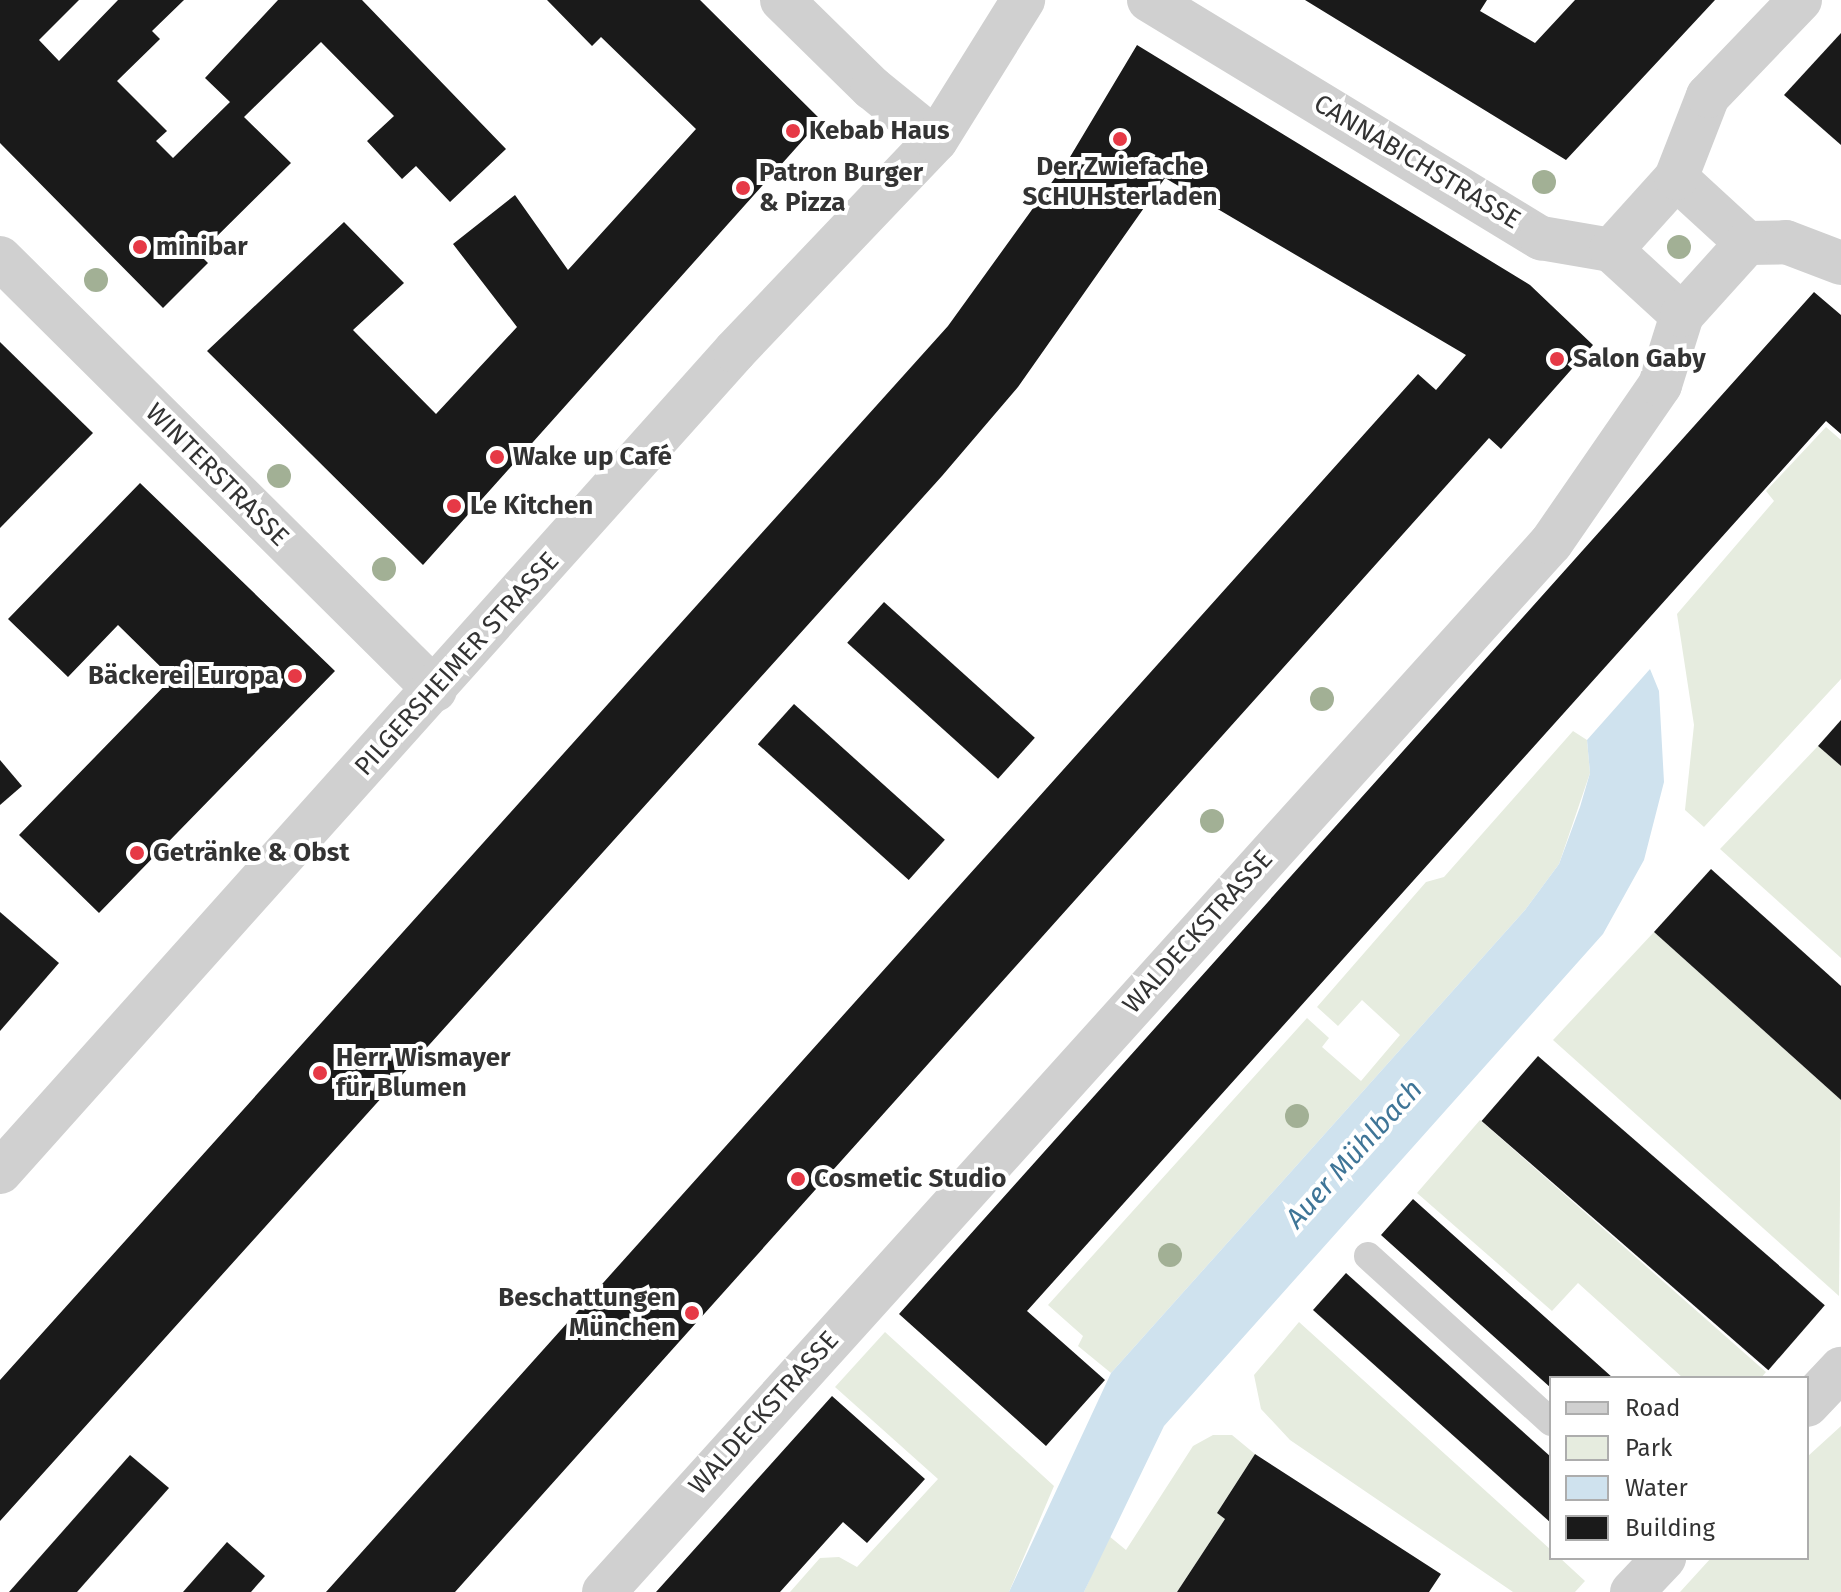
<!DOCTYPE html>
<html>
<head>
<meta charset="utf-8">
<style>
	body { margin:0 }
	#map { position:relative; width:1841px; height:1592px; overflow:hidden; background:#fff; font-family:"Fira Sans",sans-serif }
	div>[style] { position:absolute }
	.green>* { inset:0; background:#e6ecdf }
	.water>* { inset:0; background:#cfe2ee }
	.building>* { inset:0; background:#1a1a1a; transform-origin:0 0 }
	.service>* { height:28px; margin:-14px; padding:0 14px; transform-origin:14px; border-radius:14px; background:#d0d0d0 }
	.minor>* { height:44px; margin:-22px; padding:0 22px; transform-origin:22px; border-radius:22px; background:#d0d0d0 }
	.tertiary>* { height:44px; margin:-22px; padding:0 22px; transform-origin:22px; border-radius:22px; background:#d0d0d0 }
	.trees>* { width:24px; height:24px; margin:-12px; border-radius:50%; background:#a2b095 }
	.dots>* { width:22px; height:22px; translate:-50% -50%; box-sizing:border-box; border:4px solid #fff; border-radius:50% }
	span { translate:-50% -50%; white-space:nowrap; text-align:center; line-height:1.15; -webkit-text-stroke:8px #fff; paint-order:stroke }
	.poi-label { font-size:26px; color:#333; font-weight:700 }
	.left { translate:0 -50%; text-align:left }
	.right { translate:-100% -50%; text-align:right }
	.street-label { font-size:26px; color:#333 }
	.water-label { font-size:28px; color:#3f7597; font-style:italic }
	.legend { position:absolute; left:1549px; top:1376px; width:260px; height:184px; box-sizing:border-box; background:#fff; border:2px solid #adadad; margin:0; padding:10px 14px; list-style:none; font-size:24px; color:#333 }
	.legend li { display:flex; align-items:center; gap:16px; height:40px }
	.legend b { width:40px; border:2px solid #adadad }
</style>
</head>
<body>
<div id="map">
	<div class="green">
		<div style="clip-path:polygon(1826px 427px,1841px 440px,1841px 679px,1704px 827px,1685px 810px,1694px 725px,1677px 614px,1774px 501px,1766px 491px)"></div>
		<div style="clip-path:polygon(1573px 731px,1587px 740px,1590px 773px,1559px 864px,1525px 910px,1111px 1373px,1078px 1346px,1083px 1336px,1048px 1305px,1307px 1018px,1329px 1038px,1322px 1047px,1361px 1081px,1400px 1035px,1362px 1000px,1338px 1026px,1317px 1007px,1426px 882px,1444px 877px)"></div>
		<div style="clip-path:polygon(1818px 746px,1841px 766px,1841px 958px,1720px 849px)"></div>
		<div style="clip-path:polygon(1654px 932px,1841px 1100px,1839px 1296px,1553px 1040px)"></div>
		<div style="clip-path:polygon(1480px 1120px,1766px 1372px,1761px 1378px,1683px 1378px,1578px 1283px,1552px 1311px,1417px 1193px)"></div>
		<div style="clip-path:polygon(1299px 1322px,1551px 1550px,1551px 1558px,1560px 1558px,1585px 1581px,1575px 1592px,1513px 1592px,1290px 1440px,1261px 1409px,1254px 1375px)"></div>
		<div style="clip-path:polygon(885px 1332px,1054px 1486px,1009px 1592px,790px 1592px,820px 1558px,839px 1557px,857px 1567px,938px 1479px,835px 1387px)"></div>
		<div style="clip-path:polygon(1841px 1426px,1841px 1592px,1680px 1592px,1711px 1558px,1807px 1558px,1807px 1457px)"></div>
		<div style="clip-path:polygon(1213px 1435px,1232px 1435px,1255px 1454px,1217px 1513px,1225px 1519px,1177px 1592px,1084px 1592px,1109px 1536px,1126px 1550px,1193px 1446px)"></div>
	</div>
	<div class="water">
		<div style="clip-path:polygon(1650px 669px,1659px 691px,1664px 782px,1644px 860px,1603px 934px,1164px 1426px,1084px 1592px,1009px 1592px,1111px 1373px,1525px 910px,1559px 864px,1580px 807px,1590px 773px,1587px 740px)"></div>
	</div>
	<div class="building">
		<div style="clip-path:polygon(0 0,79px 0,39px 40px,59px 61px,118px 0,184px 0,152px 31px,160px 39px,117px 81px,167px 131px,156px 141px,173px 158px,230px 102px,205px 78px,278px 0,362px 0,506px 149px,450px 202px,416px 166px,402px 179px,367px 141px,394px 116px,321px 42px,244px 117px,291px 163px,199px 254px,208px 263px,163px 308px,0 143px)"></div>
		<div style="clip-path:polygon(547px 0,700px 0,821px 120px,423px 565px,207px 351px,344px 222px,404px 283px,353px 330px,436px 414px,517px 327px,453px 244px,515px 195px,568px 270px,696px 129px,601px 37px,592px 46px)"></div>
		<div style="clip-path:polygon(1305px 0,1487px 0,1480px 11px,1535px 43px,1575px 0,1715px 0,1566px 160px)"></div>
		<div style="clip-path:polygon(1841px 33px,1841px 145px,1784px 95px)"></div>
		<div style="clip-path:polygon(1137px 45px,1530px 285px,1593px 345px,1501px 449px,1489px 438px,455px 1592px,326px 1592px,1418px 374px,1436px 390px,1466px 355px,1165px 178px,1018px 387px,942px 476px,0 1521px,0 1380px,948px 326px,1070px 157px)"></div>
		<div style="clip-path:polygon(1814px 292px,1841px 315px,1841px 434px,1826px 421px,1027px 1311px,1105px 1380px,1046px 1446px,899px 1314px)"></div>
		<div style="clip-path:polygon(0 342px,93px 433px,0 528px)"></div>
		<div style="clip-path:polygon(140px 483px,335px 671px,99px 913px,19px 835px,172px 678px,118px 625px,68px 677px,8px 619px)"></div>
		<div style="left:884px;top:602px;width:203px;height:55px;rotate:42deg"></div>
		<div style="left:794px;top:704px;width:203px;height:54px;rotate:42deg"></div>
		<div style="clip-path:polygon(1841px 720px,1841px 766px,1818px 746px)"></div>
		<div style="clip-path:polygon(0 760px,22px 786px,0 805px)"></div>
		<div style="clip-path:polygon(1711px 869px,1841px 986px,1841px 1100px,1654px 932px)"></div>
		<div style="clip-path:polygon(0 912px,59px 963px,0 1031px)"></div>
		<div style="left:1538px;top:1056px;width:380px;height:86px;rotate:41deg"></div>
		<div style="clip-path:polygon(1413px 1199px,1613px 1378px,1551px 1378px,1551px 1388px,1381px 1235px)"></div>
		<div style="clip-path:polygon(1346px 1273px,1551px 1457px,1551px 1523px,1313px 1310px)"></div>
		<div style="clip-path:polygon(832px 1396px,925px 1479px,867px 1543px,843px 1522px,780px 1592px,656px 1592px)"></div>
		<div style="clip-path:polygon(1255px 1454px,1441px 1574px,1429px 1592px,1177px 1592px,1225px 1519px,1217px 1513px)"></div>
		<div style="clip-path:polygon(130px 1455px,169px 1488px,77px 1592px,9px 1592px)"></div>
		<div style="clip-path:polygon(227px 1542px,265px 1576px,251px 1592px,183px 1592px)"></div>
	</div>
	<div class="service">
		<div style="left:1368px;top:1256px;width:247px;rotate:42.2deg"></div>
	</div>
	<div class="minor">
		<div style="left:782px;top:0;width:126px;rotate:44.4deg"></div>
		<div style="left:872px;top:88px;width:82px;rotate:39.1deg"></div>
		<div style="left:1149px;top:0;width:459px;rotate:31.3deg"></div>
		<div style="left:1541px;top:238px;width:71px;rotate:9.7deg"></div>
		<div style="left:1611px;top:250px;width:96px;rotate:42.5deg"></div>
		<div style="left:1676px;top:178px;width:96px;rotate:42.5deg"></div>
		<div style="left:1747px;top:243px;width:39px;rotate:-1deg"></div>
		<div style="left:1786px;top:242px;width:59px;rotate:20.9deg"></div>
		<div style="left:1611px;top:250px;width:97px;rotate:-47.9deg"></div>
		<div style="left:1676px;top:178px;width:88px;rotate:-68.7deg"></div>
		<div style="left:1708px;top:96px;width:133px;rotate:-46.2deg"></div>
		<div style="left:0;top:258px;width:613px;rotate:44.8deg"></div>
		<div style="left:1807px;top:1405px;width:50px;rotate:-46.6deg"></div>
		<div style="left:604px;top:1592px;width:1413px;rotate:-47.93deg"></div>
		<div style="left:1551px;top:543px;width:192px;rotate:-55.4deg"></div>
		<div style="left:1660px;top:385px;width:73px;rotate:-72.6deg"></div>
		<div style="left:1682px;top:315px;width:97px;rotate:-47.9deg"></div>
		<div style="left:1632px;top:1592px;width:47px;rotate:-46.7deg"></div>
	</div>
	<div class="tertiary">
		<div style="left:0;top:1172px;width:1102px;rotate:-48.16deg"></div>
		<div style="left:735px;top:351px;width:291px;rotate:-46.4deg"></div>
		<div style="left:936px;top:140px;width:165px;rotate:-58.1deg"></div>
	</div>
	<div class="trees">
		<div style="left:1544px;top:182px"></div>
		<div style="left:1679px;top:247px"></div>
		<div style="left:96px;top:280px"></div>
		<div style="left:279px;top:476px"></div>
		<div style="left:384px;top:569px"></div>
		<div style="left:1322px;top:699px"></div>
		<div style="left:1212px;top:821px"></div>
		<div style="left:1297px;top:1116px"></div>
		<div style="left:1170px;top:1255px"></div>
	</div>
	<div class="dots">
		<div style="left:793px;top:131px;background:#e63946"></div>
		<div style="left:1120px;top:139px;background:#e63946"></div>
		<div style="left:743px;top:188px;background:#e63946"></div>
		<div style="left:140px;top:247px;background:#e63946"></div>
		<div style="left:1557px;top:359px;background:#e63946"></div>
		<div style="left:497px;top:457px;background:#e63946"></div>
		<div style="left:454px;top:506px;background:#e63946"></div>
		<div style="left:295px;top:676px;background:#e63946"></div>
		<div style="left:137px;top:853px;background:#e63946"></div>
		<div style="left:320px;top:1073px;background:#e63946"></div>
		<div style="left:798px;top:1179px;background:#e63946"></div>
		<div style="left:692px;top:1313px;background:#e63946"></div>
	</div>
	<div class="poi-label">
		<span class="left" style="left:809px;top:131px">Kebab Haus</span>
		<span style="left:1120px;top:182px">Der Zwiefache<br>SCHUHsterladen</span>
		<span class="left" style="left:759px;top:188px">Patron Burger<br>&amp; Pizza</span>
		<span class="left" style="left:156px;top:247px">minibar</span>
		<span class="left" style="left:1573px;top:359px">Salon Gaby</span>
		<span class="left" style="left:513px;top:457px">Wake up Café</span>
		<span class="left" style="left:470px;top:506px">Le Kitchen</span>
		<span class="right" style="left:279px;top:676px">Bäckerei Europa</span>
		<span class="left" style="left:153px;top:853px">Getränke &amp; Obst</span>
		<span class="left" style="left:336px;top:1073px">Herr Wismayer<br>für Blumen</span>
		<span class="left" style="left:814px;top:1179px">Cosmetic Studio</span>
		<span class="right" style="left:676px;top:1313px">Beschattungen<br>München</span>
	</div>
	<div class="street-label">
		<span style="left:1417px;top:162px;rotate:31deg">CANNABICHSTRASSE</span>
		<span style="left:217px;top:475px;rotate:45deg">WINTERSTRASSE</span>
		<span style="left:457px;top:664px;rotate:-48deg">PILGERSHEIMER STRASSE</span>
		<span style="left:1198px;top:932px;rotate:-48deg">WALDECKSTRASSE</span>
		<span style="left:764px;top:1413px;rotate:-48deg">WALDECKSTRASSE</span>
	</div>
	<div class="water-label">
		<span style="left:1354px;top:1154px;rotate:-48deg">Auer Mühlbach</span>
	</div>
	<ul class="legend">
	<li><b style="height:10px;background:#d0d0d0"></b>Road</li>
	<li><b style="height:22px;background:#e6ecdf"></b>Park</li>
	<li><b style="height:22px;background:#cfe2ee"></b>Water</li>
	<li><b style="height:22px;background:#1a1a1a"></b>Building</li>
	</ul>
</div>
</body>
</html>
